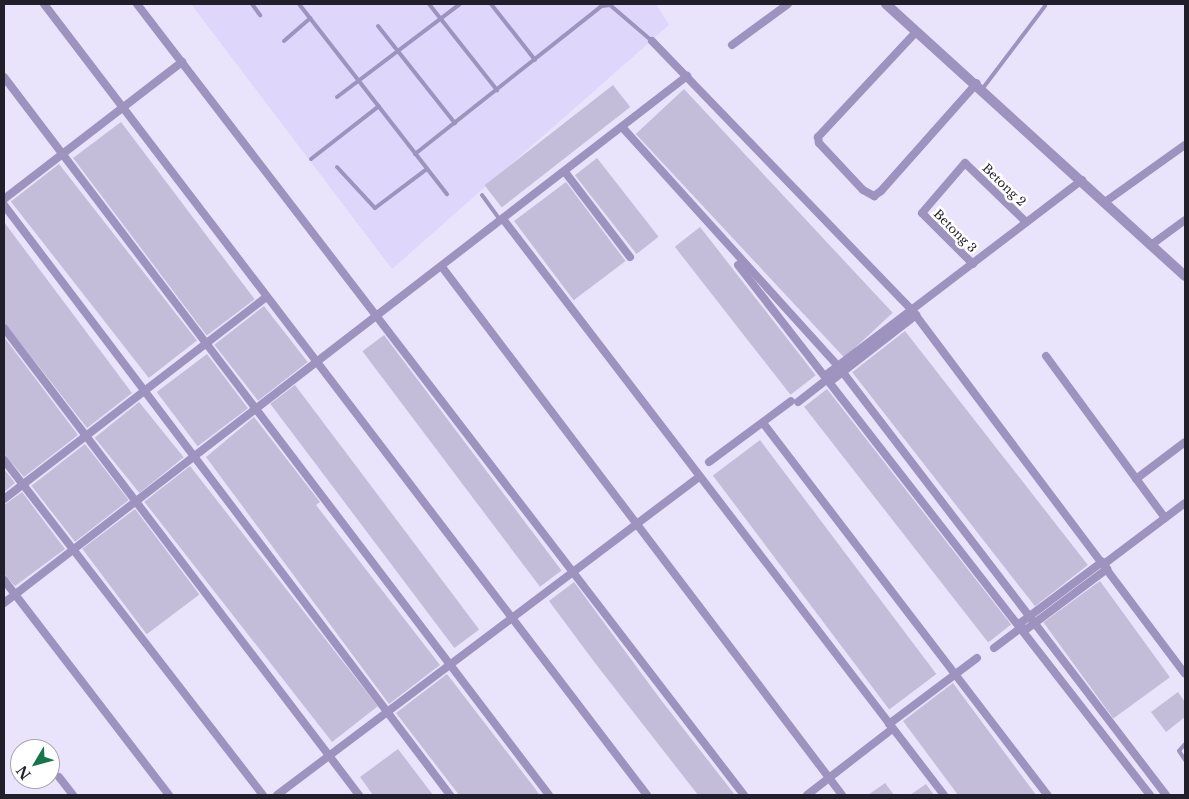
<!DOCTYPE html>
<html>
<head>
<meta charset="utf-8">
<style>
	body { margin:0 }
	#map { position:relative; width:1189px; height:799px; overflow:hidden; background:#e9e4fc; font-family:"Libre Baskerville",serif }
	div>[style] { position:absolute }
	.built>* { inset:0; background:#ded6fb }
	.building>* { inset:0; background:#c3bdda; transform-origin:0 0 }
	.service>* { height:4px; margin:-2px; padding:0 2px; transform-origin:2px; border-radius:2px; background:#9e93be }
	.minor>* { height:8px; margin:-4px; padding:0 4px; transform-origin:4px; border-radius:4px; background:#9e93be }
	.tertiary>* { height:10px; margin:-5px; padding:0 5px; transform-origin:5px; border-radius:5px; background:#9e93be }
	span { translate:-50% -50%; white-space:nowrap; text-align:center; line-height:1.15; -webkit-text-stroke:5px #fff; paint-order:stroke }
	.street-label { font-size:12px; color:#211f2a }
	.frame { position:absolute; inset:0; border:5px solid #211f2a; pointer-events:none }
	.north { position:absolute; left:10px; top:739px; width:50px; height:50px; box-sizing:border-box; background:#fff; border:1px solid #a6a5aa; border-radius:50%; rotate:233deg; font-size:14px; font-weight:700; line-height:20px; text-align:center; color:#211f2a }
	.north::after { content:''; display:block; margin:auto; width:18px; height:22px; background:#18754b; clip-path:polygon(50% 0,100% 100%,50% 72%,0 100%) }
</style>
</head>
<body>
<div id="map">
	<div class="built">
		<div style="clip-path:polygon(191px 4px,656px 4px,669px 25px,392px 269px)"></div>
	</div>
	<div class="building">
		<div style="left:613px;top:85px;width:28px;height:163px;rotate:52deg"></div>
		<div style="left:684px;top:89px;width:306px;height:66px;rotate:47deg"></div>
		<div style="left:121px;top:122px;width:222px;height:60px;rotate:53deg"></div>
		<div style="left:597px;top:158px;width:100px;height:28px;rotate:52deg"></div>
		<div style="left:59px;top:164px;width:224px;height:61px;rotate:52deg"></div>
		<div style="left:566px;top:182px;width:99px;height:65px;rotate:53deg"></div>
		<div style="clip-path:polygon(4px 222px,132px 393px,87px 428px,4px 322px)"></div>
		<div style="left:700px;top:227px;width:188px;height:32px;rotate:52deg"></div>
		<div style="left:264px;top:306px;width:71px;height:63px;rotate:52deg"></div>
		<div style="left:905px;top:331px;width:297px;height:67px;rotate:52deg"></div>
		<div style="left:384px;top:335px;width:295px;height:27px;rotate:53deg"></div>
		<div style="clip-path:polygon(4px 337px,78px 435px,24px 477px,4px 454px)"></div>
		<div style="left:207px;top:354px;width:68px;height:63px;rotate:53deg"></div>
		<div style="left:295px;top:385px;width:306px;height:31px;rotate:53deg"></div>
		<div style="left:827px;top:389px;width:299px;height:29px;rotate:52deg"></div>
		<div style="left:139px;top:402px;width:71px;height:57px;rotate:51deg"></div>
		<div style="clip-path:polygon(254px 417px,320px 502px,316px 505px,440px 665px,389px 704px,206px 457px)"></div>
		<div style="left:760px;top:440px;width:293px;height:59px;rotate:53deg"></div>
		<div style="left:85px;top:444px;width:71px;height:68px;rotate:52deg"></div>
		<div style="left:190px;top:466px;width:305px;height:58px;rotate:52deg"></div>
		<div style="clip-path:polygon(4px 469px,15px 483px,4px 492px)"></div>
		<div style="clip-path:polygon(22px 492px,65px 549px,15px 586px,4px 574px,4px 505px)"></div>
		<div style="left:135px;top:509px;width:107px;height:66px;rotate:53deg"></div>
		<div style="left:1100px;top:581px;width:119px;height:70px;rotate:54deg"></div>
		<div style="clip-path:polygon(574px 582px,661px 700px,735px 795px,698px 795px,595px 663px,549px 601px)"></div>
		<div style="clip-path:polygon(447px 674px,540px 795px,459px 795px,396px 713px)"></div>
		<div style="clip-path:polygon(953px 683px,1036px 795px,958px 795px,903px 721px)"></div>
		<div style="clip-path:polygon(1178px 692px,1185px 702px,1185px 717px,1166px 732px,1151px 712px)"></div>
		<div style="clip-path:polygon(398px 749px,433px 795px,373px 795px,360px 777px)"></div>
		<div style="clip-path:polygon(885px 783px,894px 795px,868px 795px)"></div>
		<div style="clip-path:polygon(926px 784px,934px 795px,910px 795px)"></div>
	</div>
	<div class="service">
		<div style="left:252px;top:4px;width:14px;rotate:54deg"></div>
		<div style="left:299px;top:4px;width:241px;rotate:52.1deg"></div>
		<div style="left:429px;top:4px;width:110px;rotate:51.7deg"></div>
		<div style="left:491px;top:4px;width:71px;rotate:51.8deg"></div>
		<div style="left:378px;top:26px;width:124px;rotate:51.6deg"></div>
		<div style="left:284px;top:41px;width:35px;rotate:-41deg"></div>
		<div style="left:983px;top:88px;width:103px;rotate:-52.9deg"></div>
		<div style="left:337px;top:97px;width:154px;rotate:-37.1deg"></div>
		<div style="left:415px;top:154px;width:238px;rotate:-38.4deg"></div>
		<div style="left:602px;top:6px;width:8px;rotate:-7deg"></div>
		<div style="left:610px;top:5px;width:55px;rotate:40.6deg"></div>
		<div style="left:311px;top:159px;width:86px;rotate:-37.9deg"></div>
		<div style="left:337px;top:167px;width:56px;rotate:47.2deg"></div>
		<div style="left:375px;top:208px;width:65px;rotate:-36.9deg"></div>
		<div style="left:482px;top:195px;width:32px;rotate:54deg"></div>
		<div style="left:1185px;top:744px;width:9px;rotate:131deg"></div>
		<div style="left:1179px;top:751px;width:11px;rotate:56deg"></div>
	</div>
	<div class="minor">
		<div style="left:44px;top:4px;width:995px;rotate:52.68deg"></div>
		<div style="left:137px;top:4px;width:997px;rotate:52.5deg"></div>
		<div style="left:916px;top:32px;width:144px;rotate:133deg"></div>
		<div style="left:818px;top:137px;width:6px;rotate:81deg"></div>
		<div style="left:819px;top:143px;width:64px;rotate:46.9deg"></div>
		<div style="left:863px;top:190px;width:13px;rotate:29deg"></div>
		<div style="left:874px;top:196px;width:9px;rotate:-36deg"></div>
		<div style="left:881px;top:191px;width:144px;rotate:-48.4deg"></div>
		<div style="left:652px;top:41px;width:373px;rotate:46deg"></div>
		<div style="left:911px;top:309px;width:456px;rotate:53.1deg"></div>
		<div style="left:732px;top:45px;width:69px;rotate:-36.2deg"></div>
		<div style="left:4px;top:77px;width:901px;rotate:52.8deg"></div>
		<div style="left:622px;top:127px;width:322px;rotate:47.9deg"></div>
		<div style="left:838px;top:366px;width:540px;rotate:52.6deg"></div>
		<div style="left:565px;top:172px;width:107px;rotate:52.6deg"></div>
		<div style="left:4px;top:199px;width:225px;rotate:-37.6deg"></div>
		<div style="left:1105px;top:202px;width:98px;rotate:-35.5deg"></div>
		<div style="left:4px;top:205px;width:740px;rotate:52.91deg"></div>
		<div style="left:503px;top:219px;width:725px;rotate:52.56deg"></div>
		<div style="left:1151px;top:245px;width:42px;rotate:-36.3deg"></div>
		<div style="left:973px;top:264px;width:72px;rotate:-135deg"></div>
		<div style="left:922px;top:213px;width:66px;rotate:-49.3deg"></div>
		<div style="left:965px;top:163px;width:85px;rotate:44deg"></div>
		<div style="left:738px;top:265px;width:671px;rotate:52.14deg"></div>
		<div style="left:442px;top:267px;width:662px;rotate:52.85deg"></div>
		<div style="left:4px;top:328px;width:587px;rotate:52.76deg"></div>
		<div style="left:1046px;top:356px;width:201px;rotate:53.7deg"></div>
		<div style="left:826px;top:375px;width:322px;rotate:-37.3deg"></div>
		<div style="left:831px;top:381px;width:108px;rotate:-37.8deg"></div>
		<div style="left:798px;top:402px;width:39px;rotate:-38deg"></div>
		<div style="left:763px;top:423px;width:468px;rotate:52.6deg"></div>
		<div style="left:4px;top:460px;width:423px;rotate:52.3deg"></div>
		<div style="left:709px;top:462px;width:102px;rotate:-36.6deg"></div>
		<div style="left:1136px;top:479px;width:61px;rotate:-37.1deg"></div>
		<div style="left:4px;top:499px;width:331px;rotate:-37.6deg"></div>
		<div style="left:1104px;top:564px;width:101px;rotate:-37deg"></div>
		<div style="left:4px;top:580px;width:271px;rotate:52.5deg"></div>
		<div style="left:4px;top:603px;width:863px;rotate:-37.65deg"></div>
		<div style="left:1019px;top:624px;width:104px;rotate:-36.8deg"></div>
		<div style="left:1024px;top:631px;width:104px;rotate:-36.8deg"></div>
		<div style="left:994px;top:648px;width:35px;rotate:-37deg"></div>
		<div style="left:889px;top:724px;width:110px;rotate:-36.9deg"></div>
		<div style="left:59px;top:777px;width:23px;rotate:52deg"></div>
		<div style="left:277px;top:795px;width:528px;rotate:-37deg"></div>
		<div style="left:807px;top:795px;width:108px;rotate:-37.8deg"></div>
	</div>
	<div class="tertiary">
		<div style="left:886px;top:4px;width:404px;rotate:42.3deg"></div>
	</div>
	<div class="street-label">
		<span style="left:1004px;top:185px;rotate:44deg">Betong 2</span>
		<span style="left:955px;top:231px;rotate:45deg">Betong 3</span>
	</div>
	<div class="frame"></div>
	<div class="north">N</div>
</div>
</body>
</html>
